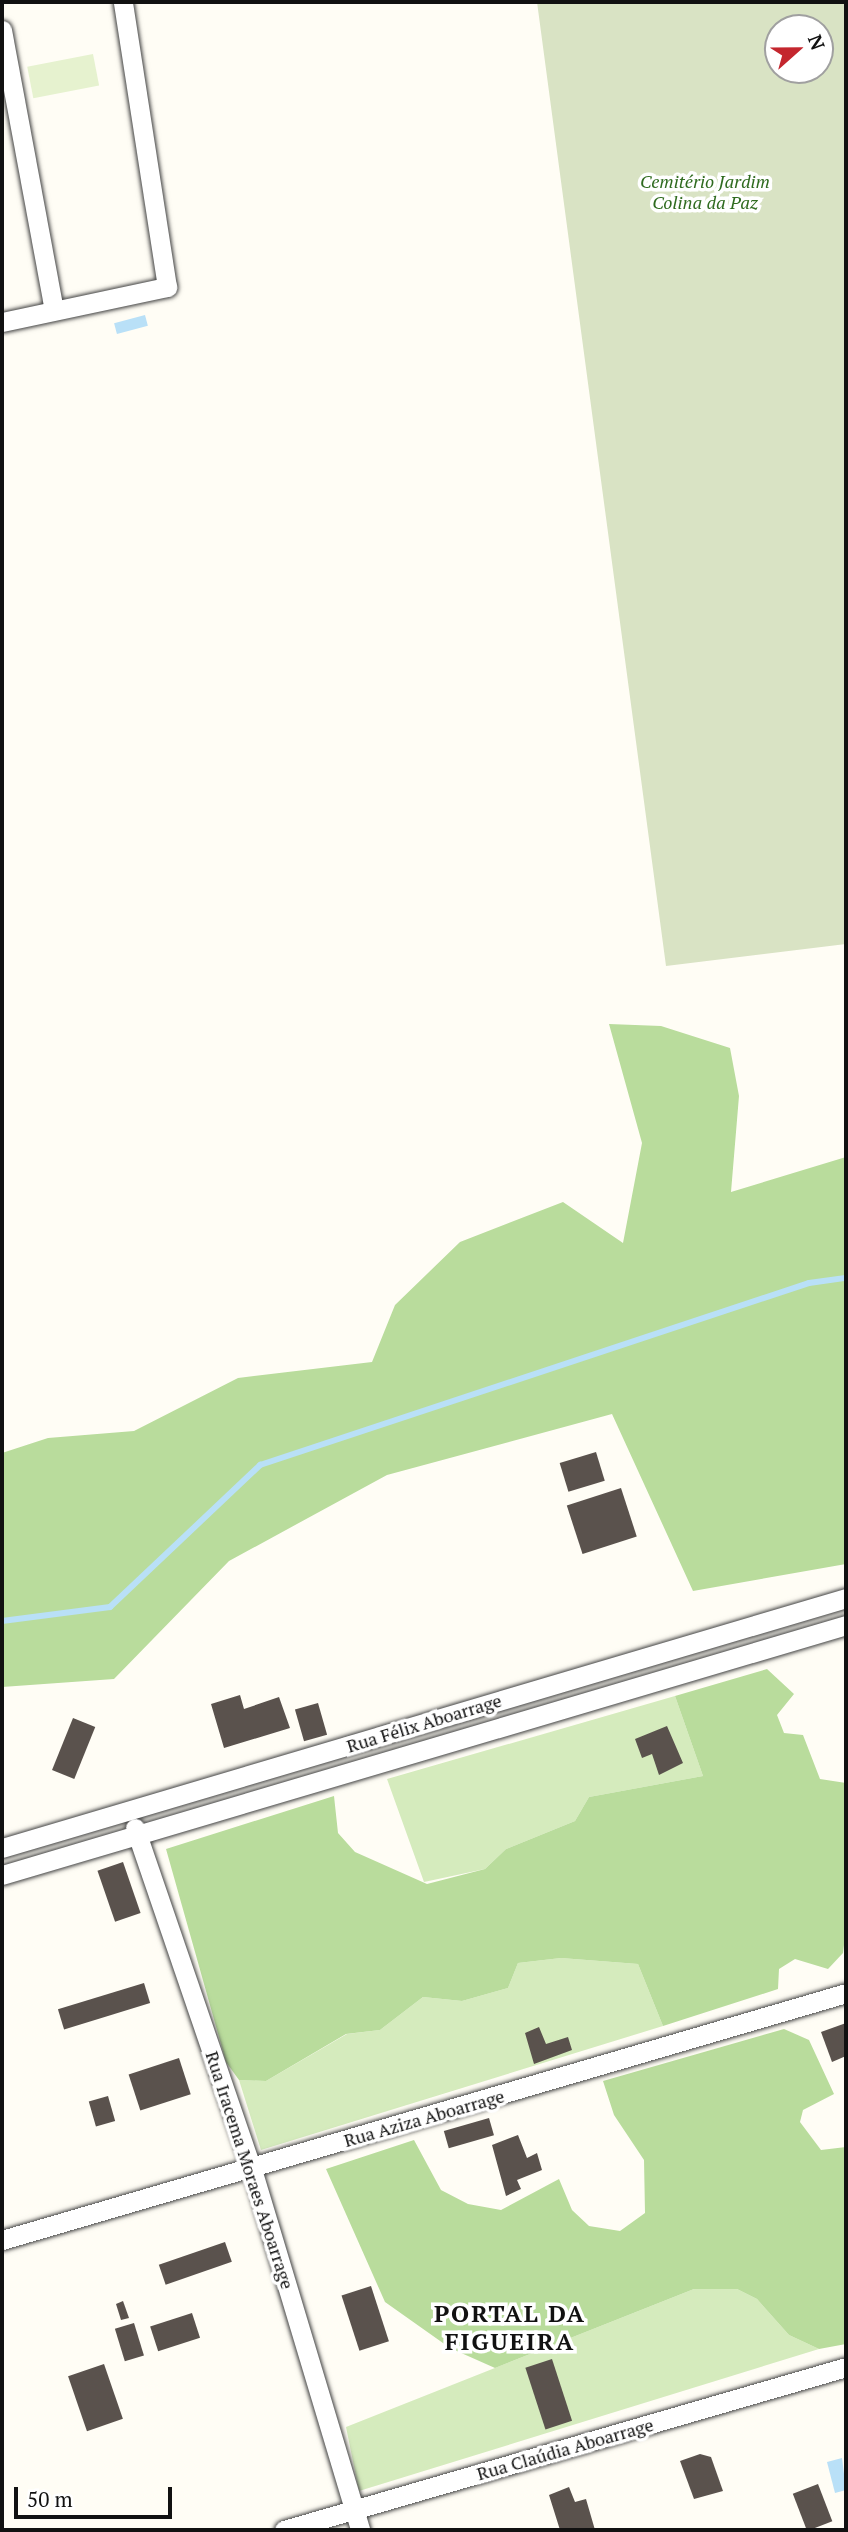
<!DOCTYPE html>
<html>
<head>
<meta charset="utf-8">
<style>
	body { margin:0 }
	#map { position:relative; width:848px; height:2532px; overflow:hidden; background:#fffdf5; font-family:"PT Serif",serif }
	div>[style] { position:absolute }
	.green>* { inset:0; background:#d5ebbd }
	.forest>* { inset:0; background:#b9dc9c }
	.cemetery>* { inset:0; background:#d9e3c4 }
	.pitch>* { inset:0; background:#e6f2cf; transform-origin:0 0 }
	.water>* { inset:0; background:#b9e0f7; transform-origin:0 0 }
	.stream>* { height:6px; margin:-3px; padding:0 3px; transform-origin:3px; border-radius:3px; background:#b9e0f7 }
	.building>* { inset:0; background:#5a524d; transform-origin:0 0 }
	.roads { filter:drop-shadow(0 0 2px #444) drop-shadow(0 0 2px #444) }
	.minor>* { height:19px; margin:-9.5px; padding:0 9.5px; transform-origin:9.5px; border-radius:9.5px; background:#fff }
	span { translate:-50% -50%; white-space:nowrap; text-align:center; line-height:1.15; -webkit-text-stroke:7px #fff; paint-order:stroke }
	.park-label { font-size:18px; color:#2f6b1f; font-style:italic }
	.street-label { font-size:18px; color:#111 }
	.district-label { font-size:24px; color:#111; font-weight:700; letter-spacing:2px }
	.frame { position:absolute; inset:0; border:4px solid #111; pointer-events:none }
	.north { position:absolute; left:764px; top:14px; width:70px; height:70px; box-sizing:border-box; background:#fff; border:2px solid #a0a0a0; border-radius:50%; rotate:69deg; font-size:19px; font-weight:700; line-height:28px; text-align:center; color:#111 }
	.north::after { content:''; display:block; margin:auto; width:24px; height:32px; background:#c4262e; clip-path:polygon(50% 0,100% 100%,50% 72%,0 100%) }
	.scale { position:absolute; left:14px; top:2487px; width:158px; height:32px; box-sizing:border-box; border:4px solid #111; border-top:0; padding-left:9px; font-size:21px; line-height:24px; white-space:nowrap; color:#111; -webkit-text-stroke:5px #fff; paint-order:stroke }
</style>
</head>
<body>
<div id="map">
	<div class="green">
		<div style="clip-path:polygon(675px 1696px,703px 1776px,589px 1797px,575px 1821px,506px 1849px,485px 1869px,424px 1882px,387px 1779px)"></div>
		<div style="clip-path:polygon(561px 1958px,638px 1964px,663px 2026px,261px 2150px,239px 2080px,266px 2081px,347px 2034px,380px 2030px,423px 1997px,462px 2001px,508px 1988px,518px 1963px)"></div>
		<div style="clip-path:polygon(694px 2289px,737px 2289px,757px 2299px,789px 2335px,819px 2349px,359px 2491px,346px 2427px)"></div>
	</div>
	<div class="forest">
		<div style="clip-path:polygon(609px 1024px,661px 1026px,730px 1048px,739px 1096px,731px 1192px,846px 1157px,846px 1564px,693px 1591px,612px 1414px,387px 1475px,229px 1561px,114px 1679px,2px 1687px,2px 1453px,48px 1438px,134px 1431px,238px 1378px,372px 1362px,395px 1305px,460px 1242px,563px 1202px,623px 1243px,642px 1143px)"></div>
		<div style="clip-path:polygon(767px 1669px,794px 1694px,777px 1715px,784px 1733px,803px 1735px,820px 1779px,846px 1783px,845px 1937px,843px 1953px,828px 1969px,795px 1959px,779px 1969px,778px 1989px,663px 2026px,638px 1964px,561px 1958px,518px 1963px,508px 1988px,462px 2001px,423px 1997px,380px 2030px,346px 2034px,266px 2081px,239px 2080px,226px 2062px,166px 1849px,334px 1796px,338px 1833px,355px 1852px,427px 1884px,485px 1869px,506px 1849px,575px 1821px,589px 1797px,703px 1776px,675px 1696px)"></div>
		<div style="clip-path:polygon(784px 2029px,809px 2040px,834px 2094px,803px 2110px,800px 2122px,821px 2150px,846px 2147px,846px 2344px,819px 2349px,789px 2335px,757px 2299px,737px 2289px,694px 2289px,495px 2368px,450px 2348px,385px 2302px,326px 2169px,414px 2140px,441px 2190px,468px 2204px,501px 2210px,559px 2179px,572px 2210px,589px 2226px,620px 2231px,645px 2213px,644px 2160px,614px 2115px,603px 2081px)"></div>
	</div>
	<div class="cemetery">
		<div style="clip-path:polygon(evenodd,537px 2px,846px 2px,846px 944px,666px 966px,537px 2px,778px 28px,820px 28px,820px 70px,778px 70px,778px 28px)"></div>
	</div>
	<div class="pitch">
		<div style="left:93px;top:54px;width:32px;height:67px;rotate:79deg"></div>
	</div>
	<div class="water">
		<div style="left:145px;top:315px;width:11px;height:32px;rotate:75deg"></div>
		<div style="clip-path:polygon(842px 2458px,846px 2490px,835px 2493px,827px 2462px)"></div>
	</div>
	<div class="stream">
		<div style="left:2px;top:1621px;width:109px;rotate:-7.4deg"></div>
		<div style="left:110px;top:1607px;width:207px;rotate:-43.4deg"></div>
		<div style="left:260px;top:1465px;width:578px;rotate:-18.34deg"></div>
		<div style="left:809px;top:1283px;width:37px;rotate:-8deg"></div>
	</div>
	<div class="building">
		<div style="left:596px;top:1452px;width:30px;height:38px;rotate:73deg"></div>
		<div style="left:621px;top:1488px;width:51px;height:57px;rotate:72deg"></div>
		<div style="clip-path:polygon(240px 1695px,244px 1709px,279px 1697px,290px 1728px,224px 1748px,211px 1704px)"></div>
		<div style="left:318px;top:1703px;width:33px;height:24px;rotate:74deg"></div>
		<div style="left:73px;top:1718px;width:24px;height:56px;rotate:22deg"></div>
		<div style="clip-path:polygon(667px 1726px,683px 1763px,659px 1775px,652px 1754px,642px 1758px,635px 1739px)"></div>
		<div style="left:123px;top:1862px;width:54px;height:27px;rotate:71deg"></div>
		<div style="left:144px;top:1983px;width:21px;height:90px;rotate:73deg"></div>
		<div style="clip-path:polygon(846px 2023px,846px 2056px,832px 2062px,821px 2032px)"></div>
		<div style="clip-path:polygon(539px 2027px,546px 2044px,568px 2037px,572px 2050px,534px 2064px,525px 2033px)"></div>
		<div style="left:179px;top:2058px;width:38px;height:53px;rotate:72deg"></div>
		<div style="left:108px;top:2096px;width:26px;height:20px;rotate:74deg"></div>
		<div style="left:489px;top:2118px;width:18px;height:47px;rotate:74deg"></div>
		<div style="clip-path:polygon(518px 2135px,527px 2158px,537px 2153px,542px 2170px,517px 2180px,521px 2189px,506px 2196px,492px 2145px)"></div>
		<div style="left:225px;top:2242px;width:21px;height:70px;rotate:71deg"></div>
		<div style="left:371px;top:2286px;width:58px;height:31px;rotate:72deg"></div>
		<div style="clip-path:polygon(123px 2301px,129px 2318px,121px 2320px,116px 2304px)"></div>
		<div style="left:192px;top:2313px;width:26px;height:44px;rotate:72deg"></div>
		<div style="left:134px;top:2323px;width:34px;height:20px;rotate:73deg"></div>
		<div style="left:552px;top:2359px;width:65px;height:28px;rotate:72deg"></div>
		<div style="left:104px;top:2364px;width:58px;height:38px;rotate:71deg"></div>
		<div style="clip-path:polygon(700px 2454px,711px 2457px,723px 2491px,694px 2499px,680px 2461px)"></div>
		<div style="left:818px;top:2484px;width:40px;height:27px;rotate:69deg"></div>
		<div style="clip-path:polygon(569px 2487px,575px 2502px,586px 2499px,595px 2530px,560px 2530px,549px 2495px)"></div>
	</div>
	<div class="roads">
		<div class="minor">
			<div style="left:2px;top:30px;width:285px;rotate:79.5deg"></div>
			<div style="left:2px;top:322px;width:169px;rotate:-12deg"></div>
			<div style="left:167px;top:287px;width:288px;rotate:-98.8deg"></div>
			<div style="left:135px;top:1828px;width:361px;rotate:71.1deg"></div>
			<div style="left:252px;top:2169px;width:377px;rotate:73.3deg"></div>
			<div style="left:2px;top:1848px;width:880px;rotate:-16.5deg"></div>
			<div style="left:2px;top:1875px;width:880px;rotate:-16.5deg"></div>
			<div style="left:2px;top:2240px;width:879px;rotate:-16.31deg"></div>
			<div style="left:284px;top:2530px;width:585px;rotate:-16.17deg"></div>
		</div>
	</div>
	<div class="park-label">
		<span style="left:705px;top:192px">Cemitério Jardim<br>Colina da Paz</span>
	</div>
	<div class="street-label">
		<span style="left:424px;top:1723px;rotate:-17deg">Rua Félix Aboarrage</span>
		<span style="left:424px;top:2118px;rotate:-16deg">Rua Aziza Aboarrage</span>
		<span style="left:250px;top:2170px;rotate:72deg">Rua Iracema Moraes Aboarrage</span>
		<span style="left:565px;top:2449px;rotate:-16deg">Rua Claúdia Aboarrage</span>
	</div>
	<div class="district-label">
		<span style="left:510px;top:2328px">PORTAL DA<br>FIGUEIRA</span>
	</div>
	<div class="frame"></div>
	<div class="north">N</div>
	<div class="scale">50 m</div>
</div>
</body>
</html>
